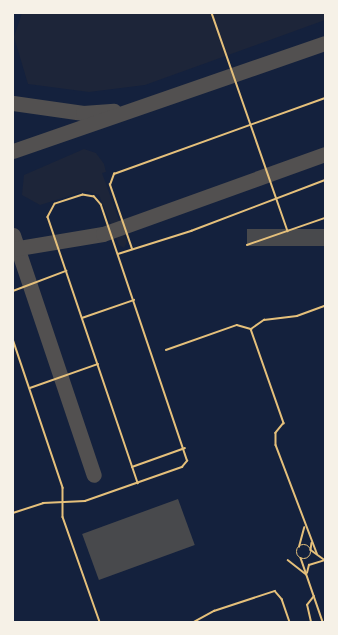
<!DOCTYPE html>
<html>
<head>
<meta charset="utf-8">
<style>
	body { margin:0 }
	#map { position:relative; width:338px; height:635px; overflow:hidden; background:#14213d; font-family:Lato,sans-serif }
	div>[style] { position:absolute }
	.green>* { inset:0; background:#1d2539 }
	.taxiway>* { height:15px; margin:-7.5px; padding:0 7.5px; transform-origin:7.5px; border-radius:7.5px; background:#525050 }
	.building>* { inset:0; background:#48494c; transform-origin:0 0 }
	.service>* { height:1.5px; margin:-0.75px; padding:0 0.75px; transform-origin:0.75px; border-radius:0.75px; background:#e5c07b }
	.service>.ring { margin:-0.75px; padding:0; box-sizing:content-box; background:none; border:1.5px solid #e5c07b; border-radius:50% }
	span { translate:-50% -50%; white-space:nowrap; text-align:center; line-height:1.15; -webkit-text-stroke:3.5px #f6f1e7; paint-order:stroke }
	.frame { position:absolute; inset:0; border:14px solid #f6f1e7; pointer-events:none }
</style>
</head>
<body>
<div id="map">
	<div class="green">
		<div style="clip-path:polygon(22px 13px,325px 13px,325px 20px,145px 85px,89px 92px,28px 84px,14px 37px)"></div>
		<div style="clip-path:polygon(84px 149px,96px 153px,104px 164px,106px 172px,102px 173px,127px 242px,124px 248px,119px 245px,99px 195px,85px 191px,40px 205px,22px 195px,24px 175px)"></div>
	</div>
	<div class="taxiway">
		<div style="left:13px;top:103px;width:71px;rotate:8.1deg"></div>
		<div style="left:83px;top:113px;width:31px;rotate:-4deg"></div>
		<div style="left:13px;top:151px;width:330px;rotate:-19.1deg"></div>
		<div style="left:13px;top:235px;width:253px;rotate:71.4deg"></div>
		<div style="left:13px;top:249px;width:91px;rotate:-9.5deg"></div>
		<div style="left:103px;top:234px;width:236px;rotate:-19.8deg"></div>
	</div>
	<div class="building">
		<div style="left:325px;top:229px;width:17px;height:78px;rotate:90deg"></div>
		<div style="left:178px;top:499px;width:49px;height:102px;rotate:70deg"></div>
	</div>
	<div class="service">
		<div style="left:212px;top:13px;width:231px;rotate:70.8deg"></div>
		<div style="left:247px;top:245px;width:83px;rotate:-19.1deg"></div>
		<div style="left:132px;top:249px;width:68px;rotate:-109deg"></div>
		<div style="left:110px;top:185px;width:12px;rotate:-70deg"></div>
		<div style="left:114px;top:174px;width:224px;rotate:-19.8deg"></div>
		<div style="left:118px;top:254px;width:77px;rotate:-17.5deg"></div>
		<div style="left:191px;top:231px;width:143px;rotate:-20.8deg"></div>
		<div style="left:13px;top:291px;width:57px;rotate:-20.7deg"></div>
		<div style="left:82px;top:318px;width:55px;rotate:-19.1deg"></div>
		<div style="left:251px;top:329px;width:16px;rotate:-35deg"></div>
		<div style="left:264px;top:320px;width:33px;rotate:-7deg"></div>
		<div style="left:297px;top:316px;width:30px;rotate:-20deg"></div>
		<div style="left:13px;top:339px;width:157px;rotate:71.4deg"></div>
		<div style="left:63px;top:488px;width:29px;rotate:90deg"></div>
		<div style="left:63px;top:517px;width:111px;rotate:70.6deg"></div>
		<div style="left:166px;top:350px;width:75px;rotate:-19.4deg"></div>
		<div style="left:237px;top:325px;width:15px;rotate:16deg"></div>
		<div style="left:251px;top:329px;width:100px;rotate:70.7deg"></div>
		<div style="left:284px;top:423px;width:13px;rotate:129deg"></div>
		<div style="left:276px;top:433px;width:12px;rotate:90deg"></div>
		<div style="left:276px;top:445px;width:116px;rotate:69.2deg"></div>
		<div style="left:30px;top:388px;width:72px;rotate:-19.4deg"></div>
		<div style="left:132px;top:467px;width:56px;rotate:-19.7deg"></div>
		<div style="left:13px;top:513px;width:32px;rotate:-18deg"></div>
		<div style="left:43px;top:503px;width:42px;rotate:-2.7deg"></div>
		<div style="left:85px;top:501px;width:103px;rotate:-19.3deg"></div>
		<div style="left:182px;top:467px;width:8px;rotate:-50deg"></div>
		<div style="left:187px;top:461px;width:270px;rotate:-108.6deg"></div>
		<div style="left:101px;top:205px;width:11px;rotate:-131deg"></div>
		<div style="left:94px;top:197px;width:11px;rotate:-170deg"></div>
		<div style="left:83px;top:195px;width:29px;rotate:162deg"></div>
		<div style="left:55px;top:204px;width:15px;rotate:118deg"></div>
		<div style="left:48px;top:217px;width:281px;rotate:71.3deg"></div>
		<div style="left:312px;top:543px;width:7px;rotate:98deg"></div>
		<div style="left:311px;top:550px;width:17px;rotate:36deg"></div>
		<div class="ring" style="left:297px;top:545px;width:12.5px;height:12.5px"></div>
		<div style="left:299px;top:547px;width:20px;rotate:-75deg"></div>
		<div style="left:301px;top:558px;width:68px;rotate:71deg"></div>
		<div style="left:288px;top:560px;width:23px;rotate:38deg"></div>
		<div style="left:307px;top:573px;width:8px;rotate:-76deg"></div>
		<div style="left:309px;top:565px;width:17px;rotate:-17deg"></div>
		<div style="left:194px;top:622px;width:23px;rotate:-29deg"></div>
		<div style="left:214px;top:611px;width:64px;rotate:-18.2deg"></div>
		<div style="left:275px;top:591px;width:11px;rotate:49deg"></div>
		<div style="left:282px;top:599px;width:24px;rotate:71deg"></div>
		<div style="left:311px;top:622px;width:17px;rotate:-103deg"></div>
		<div style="left:307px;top:605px;width:11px;rotate:-52deg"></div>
	</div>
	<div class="frame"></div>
</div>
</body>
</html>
